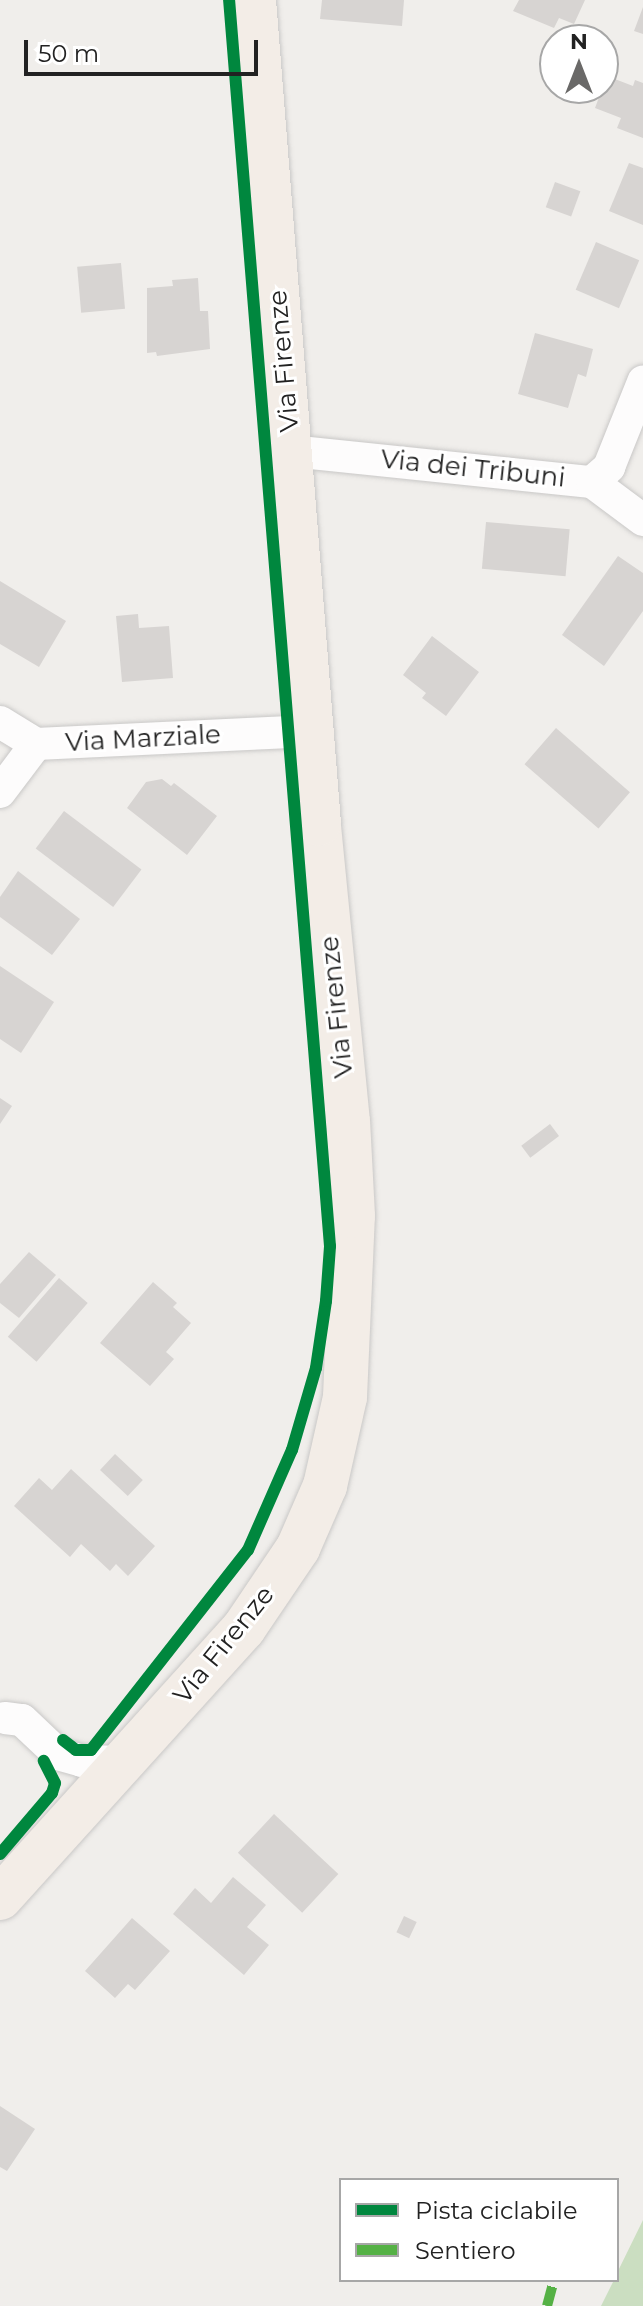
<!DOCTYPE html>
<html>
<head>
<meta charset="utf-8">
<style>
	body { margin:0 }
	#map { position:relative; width:643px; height:2306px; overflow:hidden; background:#f0eeeb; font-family:Montserrat,sans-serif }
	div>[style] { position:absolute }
	.forest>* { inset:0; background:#cbdec1 }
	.building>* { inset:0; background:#d7d4d2; transform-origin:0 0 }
	.roads { filter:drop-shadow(0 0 2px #c9c8c7) drop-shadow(0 0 2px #c9c8c7) }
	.minor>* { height:32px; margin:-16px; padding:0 16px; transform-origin:16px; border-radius:16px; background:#fdfcfc }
	.primary>* { height:44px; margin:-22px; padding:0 22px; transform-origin:22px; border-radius:22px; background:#f3ede7 }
	.quiet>* { height:10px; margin-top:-5px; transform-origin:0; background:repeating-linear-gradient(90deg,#55b145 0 20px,transparent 0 30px) }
	.cycleway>* { height:12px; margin:-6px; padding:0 6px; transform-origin:6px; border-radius:6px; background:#00873e }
	span { translate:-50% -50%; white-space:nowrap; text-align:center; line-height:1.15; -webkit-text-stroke:6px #fff; paint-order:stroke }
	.street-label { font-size:26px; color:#222 }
	.legend { position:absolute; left:339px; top:2178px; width:280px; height:104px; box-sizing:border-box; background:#fff; border:2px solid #a7a7a7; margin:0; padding:10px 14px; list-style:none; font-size:24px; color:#222 }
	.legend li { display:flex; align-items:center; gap:16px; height:40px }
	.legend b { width:40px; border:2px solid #a7a7a7 }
	.north { position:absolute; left:539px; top:24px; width:80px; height:80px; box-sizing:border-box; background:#fff; border:2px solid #a7a7a7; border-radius:50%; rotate:0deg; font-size:22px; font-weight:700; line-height:32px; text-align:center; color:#222 }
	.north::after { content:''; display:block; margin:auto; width:28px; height:36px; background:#6a6968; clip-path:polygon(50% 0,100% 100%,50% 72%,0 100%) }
	.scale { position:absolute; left:24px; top:40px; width:234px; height:36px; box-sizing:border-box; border:4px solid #222; border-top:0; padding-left:10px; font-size:24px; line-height:28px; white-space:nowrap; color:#222; -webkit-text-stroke:6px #fff; paint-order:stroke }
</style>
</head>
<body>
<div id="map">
	<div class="forest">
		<div style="clip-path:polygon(643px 2220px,643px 2306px,601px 2306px,614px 2280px,617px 2280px,617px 2273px)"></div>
	</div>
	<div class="building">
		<div style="clip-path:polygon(322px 0,404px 0,402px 26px,320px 19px)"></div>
		<div style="clip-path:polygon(519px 0,585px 0,574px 24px,559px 18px,554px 28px,513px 11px)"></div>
		<div style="clip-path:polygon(643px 7px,643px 34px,634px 31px)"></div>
		<div style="clip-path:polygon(607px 76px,633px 86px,635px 80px,643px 83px,643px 138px,617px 128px,621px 118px,595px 108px)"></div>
		<div style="clip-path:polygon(629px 163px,643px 168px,643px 225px,609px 211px)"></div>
		<div style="left:555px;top:182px;width:27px;height:27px;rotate:20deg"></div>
		<div style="left:596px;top:242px;width:47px;height:52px;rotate:23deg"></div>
		<div style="left:121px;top:263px;width:46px;height:44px;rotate:85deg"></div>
		<div style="clip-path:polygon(198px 278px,200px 311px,208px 311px,210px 349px,157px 356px,156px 352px,147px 353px,147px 288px,173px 286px,172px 280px)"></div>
		<div style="clip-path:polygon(535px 333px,593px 349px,586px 377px,578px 374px,568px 408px,518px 394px)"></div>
		<div style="left:486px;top:522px;width:84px;height:47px;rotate:5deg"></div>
		<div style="clip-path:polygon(618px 556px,643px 573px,643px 611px,604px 666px,562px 635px)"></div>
		<div style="clip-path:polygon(0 581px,66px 621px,39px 667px,0 644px)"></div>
		<div style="clip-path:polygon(138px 614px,139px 628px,169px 626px,173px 678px,122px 682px,116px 616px)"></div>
		<div style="clip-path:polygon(432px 636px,479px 672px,446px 716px,422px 698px,426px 693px,403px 675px)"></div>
		<div style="left:556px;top:728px;width:98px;height:48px;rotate:41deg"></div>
		<div style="clip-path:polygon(162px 779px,171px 786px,174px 783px,217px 816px,187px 855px,127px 808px,146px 782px)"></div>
		<div style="left:64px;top:811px;width:97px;height:47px;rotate:37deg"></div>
		<div style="clip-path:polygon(18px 871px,80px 919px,52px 955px,0 917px,0 897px)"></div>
		<div style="clip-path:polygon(0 966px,54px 1002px,21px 1053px,0 1039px)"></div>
		<div style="clip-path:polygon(0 1098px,12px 1106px,0 1124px)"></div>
		<div style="left:550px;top:1124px;width:15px;height:36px;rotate:53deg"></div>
		<div style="clip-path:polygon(29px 1252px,56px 1275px,19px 1318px,0 1303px,0 1284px)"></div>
		<div style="left:59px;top:1278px;width:38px;height:78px;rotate:41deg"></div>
		<div style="clip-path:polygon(153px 1282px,177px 1303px,173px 1307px,191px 1323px,166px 1352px,174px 1359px,150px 1386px,100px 1343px)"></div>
		<div style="left:115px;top:1454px;width:38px;height:22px;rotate:43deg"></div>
		<div style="clip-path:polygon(71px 1469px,155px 1546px,128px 1576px,116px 1564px,110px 1571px,81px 1544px,70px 1557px,14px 1506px,39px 1478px,52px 1490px)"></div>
		<div style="left:274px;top:1814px;width:88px;height:53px;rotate:43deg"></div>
		<div style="clip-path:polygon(233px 1877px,266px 1905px,247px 1927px,269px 1945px,244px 1975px,173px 1914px,195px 1888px,211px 1903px)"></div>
		<div style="left:404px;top:1916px;width:14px;height:18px;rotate:25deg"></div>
		<div style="clip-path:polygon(132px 1918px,170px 1951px,135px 1990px,128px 1984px,115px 1998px,85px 1971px)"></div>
		<div style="clip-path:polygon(0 2106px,35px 2129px,7px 2171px,0 2167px)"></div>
	</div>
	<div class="roads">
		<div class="minor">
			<div style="left:291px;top:451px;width:303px;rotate:5.9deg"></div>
			<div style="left:592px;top:482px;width:64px;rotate:36.7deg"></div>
			<div style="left:592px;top:482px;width:23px;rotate:-41deg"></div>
			<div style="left:609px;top:467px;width:92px;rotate:-68.2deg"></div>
			<div style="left:0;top:722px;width:42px;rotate:31.4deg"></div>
			<div style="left:36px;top:744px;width:275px;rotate:-2.7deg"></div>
			<div style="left:0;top:792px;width:60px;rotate:-53.1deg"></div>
			<div style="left:5px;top:1718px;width:17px;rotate:7deg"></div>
			<div style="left:22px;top:1720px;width:50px;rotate:43.4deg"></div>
			<div style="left:58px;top:1754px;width:25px;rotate:16deg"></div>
			<div style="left:82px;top:1761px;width:42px;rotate:1.4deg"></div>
		</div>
		<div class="primary">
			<div style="left:0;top:1898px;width:364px;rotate:-47.9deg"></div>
			<div style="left:244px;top:1628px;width:97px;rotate:-56deg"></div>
			<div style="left:298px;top:1548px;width:68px;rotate:-66.5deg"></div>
			<div style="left:325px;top:1486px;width:91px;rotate:-77.3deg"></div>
			<div style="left:345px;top:1397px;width:181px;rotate:-87.5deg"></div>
			<div style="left:353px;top:1216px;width:94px;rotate:-93deg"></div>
			<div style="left:348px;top:1122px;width:299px;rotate:-95.6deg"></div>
			<div style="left:319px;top:824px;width:827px;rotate:-94.51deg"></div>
		</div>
	</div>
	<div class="quiet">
		<div style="left:547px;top:2306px;width:27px;rotate:-75deg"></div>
	</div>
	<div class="cycleway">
		<div style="left:63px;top:1740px;width:16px;rotate:38deg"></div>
		<div style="left:76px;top:1750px;width:15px"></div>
		<div style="left:91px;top:1750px;width:254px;rotate:-51.9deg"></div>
		<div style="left:248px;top:1550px;width:109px;rotate:-66.3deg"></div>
		<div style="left:292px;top:1450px;width:85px;rotate:-73.7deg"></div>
		<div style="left:316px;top:1368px;width:68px;rotate:-81.5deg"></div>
		<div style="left:326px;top:1301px;width:55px;rotate:-85.8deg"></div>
		<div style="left:330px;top:1246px;width:1250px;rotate:-94.63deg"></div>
		<div style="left:0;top:1854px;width:80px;rotate:-49.6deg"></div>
		<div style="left:52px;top:1793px;width:10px;rotate:-73deg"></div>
		<div style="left:55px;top:1783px;width:25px;rotate:-117deg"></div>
	</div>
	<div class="street-label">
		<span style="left:284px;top:361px;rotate:-95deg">Via Firenze</span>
		<span style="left:473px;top:469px;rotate:6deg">Via dei Tribuni</span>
		<span style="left:143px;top:739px;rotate:-3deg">Via Marziale</span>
		<span style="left:337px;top:1007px;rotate:-96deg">Via Firenze</span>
		<span style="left:224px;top:1645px;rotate:-51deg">Via Firenze</span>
	</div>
	<ul class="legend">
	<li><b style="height:10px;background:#00873e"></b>Pista ciclabile</li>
	<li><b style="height:10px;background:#55b145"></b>Sentiero</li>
	</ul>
	<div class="north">N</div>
	<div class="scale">50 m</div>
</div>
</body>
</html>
